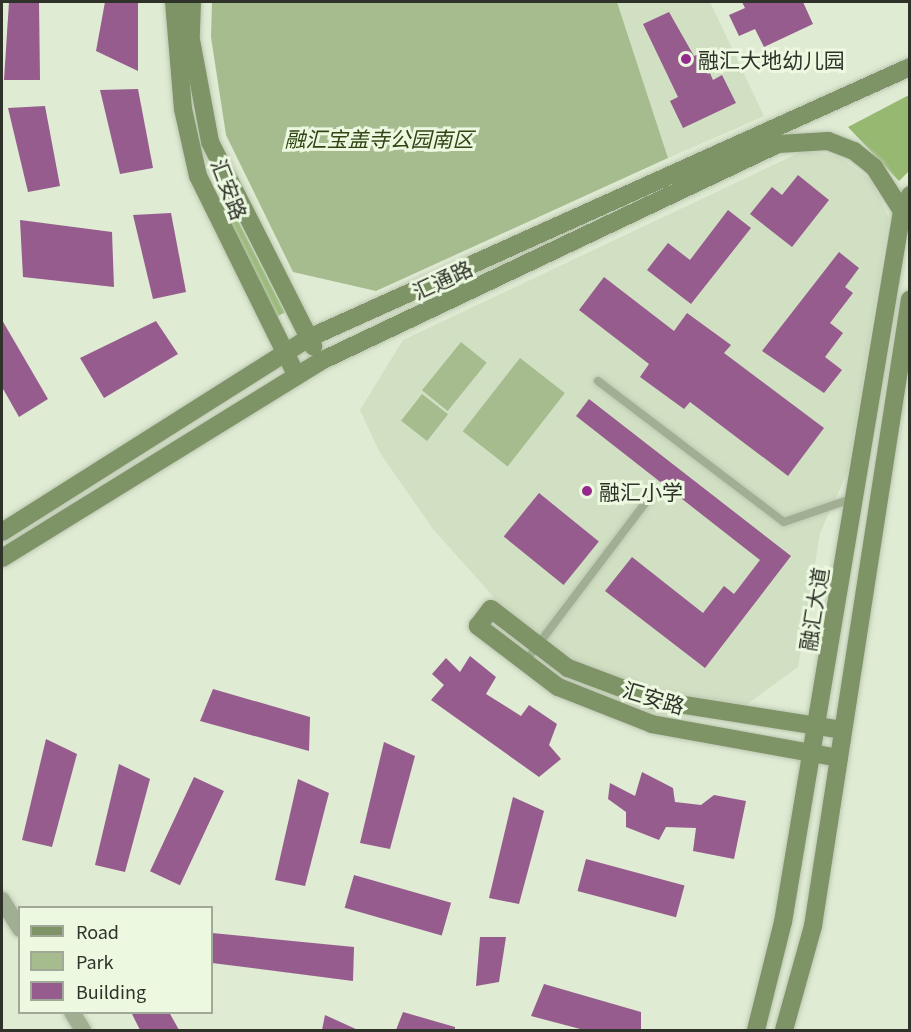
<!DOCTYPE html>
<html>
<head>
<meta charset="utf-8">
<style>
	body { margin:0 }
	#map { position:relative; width:911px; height:1032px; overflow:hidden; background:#dfebd3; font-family:Georgia,"Noto Sans SC",serif }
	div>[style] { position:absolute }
	.built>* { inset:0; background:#d1dfc2 }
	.green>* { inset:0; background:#a6bc8f; transform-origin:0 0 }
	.forest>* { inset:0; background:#96b871; transform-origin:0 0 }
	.building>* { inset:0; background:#965c8e; transform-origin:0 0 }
	.roads { filter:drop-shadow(0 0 2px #bcc6b1) drop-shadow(0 0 2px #bcc6b1) }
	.lane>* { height:8px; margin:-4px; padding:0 4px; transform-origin:4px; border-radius:4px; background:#a0af91 }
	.street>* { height:16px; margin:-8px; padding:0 8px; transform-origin:8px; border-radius:8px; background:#a0af91 }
	.secondary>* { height:18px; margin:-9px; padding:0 9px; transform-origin:9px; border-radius:9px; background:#7e9467 }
	.dots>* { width:16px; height:16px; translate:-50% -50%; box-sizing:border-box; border:3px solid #ecf8e0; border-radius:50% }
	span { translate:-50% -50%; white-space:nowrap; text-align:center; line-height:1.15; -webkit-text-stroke:6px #ecf8e0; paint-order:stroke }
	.poi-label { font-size:21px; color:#2e3229 }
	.left { translate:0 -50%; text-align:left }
	.park-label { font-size:21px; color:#314614; font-style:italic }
	.street-label { font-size:21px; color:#2e3229 }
	.frame { position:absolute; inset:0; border:3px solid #2e3229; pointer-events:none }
	.legend { position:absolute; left:18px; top:906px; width:195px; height:108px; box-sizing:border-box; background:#ecf8e0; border:2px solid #a0a997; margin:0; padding:8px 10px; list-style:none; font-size:18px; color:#2e3229 }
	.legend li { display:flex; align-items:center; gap:12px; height:30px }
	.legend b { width:30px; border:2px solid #a0a997 }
</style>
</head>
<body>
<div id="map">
	<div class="built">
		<div style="clip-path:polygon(617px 2px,710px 2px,764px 116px,668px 158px)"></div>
		<div style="clip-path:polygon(803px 151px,838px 156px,872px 181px,889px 218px,848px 471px,820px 533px,798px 667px,746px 705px,655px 693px,574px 661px,499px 603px,433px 529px,380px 453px,360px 410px,403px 340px)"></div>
	</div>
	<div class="green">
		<div style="clip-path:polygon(212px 2px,617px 2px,668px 158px,376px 291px,293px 272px,226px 135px,211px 37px)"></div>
		<div style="left:461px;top:342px;width:33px;height:62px;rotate:39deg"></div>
		<div style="left:520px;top:358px;width:57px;height:93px;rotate:38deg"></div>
		<div style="left:422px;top:394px;width:33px;height:34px;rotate:38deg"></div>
	</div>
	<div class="forest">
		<div style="clip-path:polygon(909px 95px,909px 171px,899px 181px,848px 127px)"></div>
		<div style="left:233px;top:211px;width:114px;height:8px;rotate:63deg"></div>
	</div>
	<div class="building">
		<div style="clip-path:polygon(9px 2px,39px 2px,40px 80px,4px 80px)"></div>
		<div style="clip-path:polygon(105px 2px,138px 2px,138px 71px,96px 51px)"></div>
		<div style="clip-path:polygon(742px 2px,803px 2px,813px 24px,764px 47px,755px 29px,739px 36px,729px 15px,745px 8px)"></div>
		<div style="clip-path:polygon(669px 12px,694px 56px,701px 53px,713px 80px,722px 75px,736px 103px,683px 128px,670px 101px,678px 97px,643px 24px)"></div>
		<div style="clip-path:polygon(138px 89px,153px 168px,120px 174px,100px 90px)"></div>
		<div style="clip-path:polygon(45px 106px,60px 186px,28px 192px,8px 108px)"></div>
		<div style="clip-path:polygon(798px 175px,829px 200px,792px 247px,750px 214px,772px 187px,782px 195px)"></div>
		<div style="clip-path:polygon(728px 210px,751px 228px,691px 304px,647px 270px,668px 243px,690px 260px)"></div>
		<div style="clip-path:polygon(171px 213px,186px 292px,153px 299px,133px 215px)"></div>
		<div style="clip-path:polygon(20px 220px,112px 232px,114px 287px,23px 277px)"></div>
		<div style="clip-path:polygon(839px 252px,859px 268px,845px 287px,853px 293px,830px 323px,843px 333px,825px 357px,842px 370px,824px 393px,762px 351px)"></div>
		<div style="clip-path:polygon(604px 277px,674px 331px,687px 313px,731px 345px,724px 353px,824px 428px,788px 476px,690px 402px,684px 409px,640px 377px,649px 364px,579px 310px)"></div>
		<div style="clip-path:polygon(2px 320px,48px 399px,19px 417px,2px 387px)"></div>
		<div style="clip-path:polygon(156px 321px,178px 354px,104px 398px,80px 358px)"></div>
		<div style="clip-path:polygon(589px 399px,791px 556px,705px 668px,605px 591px,632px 557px,703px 613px,724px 586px,734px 594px,760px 560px,576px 416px)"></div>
		<div style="left:539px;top:493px;width:77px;height:56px;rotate:39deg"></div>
		<div style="clip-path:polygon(470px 656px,496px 677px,486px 694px,521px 716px,529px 705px,557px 724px,549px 745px,561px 759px,539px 777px,431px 700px,444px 685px,432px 674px,446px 658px,460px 672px)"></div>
		<div style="clip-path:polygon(213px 689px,310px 717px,309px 751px,200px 721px)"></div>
		<div style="clip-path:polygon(46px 739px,77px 754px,52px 847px,22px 840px)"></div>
		<div style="clip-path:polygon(384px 742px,415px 756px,390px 849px,360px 843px)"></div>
		<div style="clip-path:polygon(119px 764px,150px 779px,125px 872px,95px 865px)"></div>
		<div style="clip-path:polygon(642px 772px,673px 788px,675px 802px,701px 805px,714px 795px,746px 801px,734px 859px,693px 851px,696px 828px,666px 827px,659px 840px,626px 827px,626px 812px,608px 799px,610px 783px,635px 796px)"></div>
		<div style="left:194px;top:777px;width:33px;height:104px;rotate:25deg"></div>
		<div style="clip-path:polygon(298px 779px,329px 793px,305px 886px,275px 880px)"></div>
		<div style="clip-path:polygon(513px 797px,544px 811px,519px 904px,489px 898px)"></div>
		<div style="left:586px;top:859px;width:102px;height:33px;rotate:15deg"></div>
		<div style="left:354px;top:875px;width:101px;height:34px;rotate:16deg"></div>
		<div style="clip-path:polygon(212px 933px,354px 947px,353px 981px,212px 963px)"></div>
		<div style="clip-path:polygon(480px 937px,506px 937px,499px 982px,476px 986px)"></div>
		<div style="clip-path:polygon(544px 984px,641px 1012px,641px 1030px,584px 1030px,531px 1016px)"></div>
		<div style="clip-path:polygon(131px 1012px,169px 1012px,179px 1030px,140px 1030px)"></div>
		<div style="clip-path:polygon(403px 1012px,455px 1027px,455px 1030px,396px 1030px)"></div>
		<div style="clip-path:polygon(325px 1015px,358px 1030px,322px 1030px)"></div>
	</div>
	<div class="roads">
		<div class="lane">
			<div style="left:598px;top:381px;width:233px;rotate:37.2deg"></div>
			<div style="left:784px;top:522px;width:74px;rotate:-18.9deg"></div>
			<div style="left:525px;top:662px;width:207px;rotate:-52.9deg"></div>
		</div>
		<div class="street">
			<div style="left:2px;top:900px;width:34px;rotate:58deg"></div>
			<div style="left:72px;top:1012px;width:21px;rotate:59deg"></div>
		</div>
		<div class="secondary">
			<div style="left:174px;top:2px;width:107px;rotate:85.2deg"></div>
			<div style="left:183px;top:109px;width:69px;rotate:77.4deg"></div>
			<div style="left:198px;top:176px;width:223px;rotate:63.7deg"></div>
			<div style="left:192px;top:2px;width:38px;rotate:92deg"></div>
			<div style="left:191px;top:40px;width:104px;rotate:79.4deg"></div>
			<div style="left:210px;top:142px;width:229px;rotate:63.2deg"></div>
			<div style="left:2px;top:532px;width:363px;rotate:-32.3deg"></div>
			<div style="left:309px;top:338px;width:659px;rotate:-24.27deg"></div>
			<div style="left:2px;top:558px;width:375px;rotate:-31.7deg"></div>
			<div style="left:321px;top:361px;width:506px;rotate:-25.4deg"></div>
			<div style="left:778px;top:144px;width:50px;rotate:-3.4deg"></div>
			<div style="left:828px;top:141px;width:28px;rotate:21deg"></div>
			<div style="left:854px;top:151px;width:26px;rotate:39deg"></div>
			<div style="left:874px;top:167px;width:52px;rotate:57.5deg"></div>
			<div style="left:839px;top:758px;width:190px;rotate:-169.7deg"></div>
			<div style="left:652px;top:724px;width:101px;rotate:-158.5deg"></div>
			<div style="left:558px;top:687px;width:101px;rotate:-142.7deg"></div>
			<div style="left:478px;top:626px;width:21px;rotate:-53deg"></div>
			<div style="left:491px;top:609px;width:97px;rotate:37.5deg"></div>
			<div style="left:568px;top:668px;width:91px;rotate:20.6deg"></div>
			<div style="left:653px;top:700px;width:192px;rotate:9deg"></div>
			<div style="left:756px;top:1030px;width:111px;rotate:-76deg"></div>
			<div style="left:783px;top:922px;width:721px;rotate:-80.5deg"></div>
			<div style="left:902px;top:211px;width:18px;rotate:-63deg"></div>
			<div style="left:784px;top:1030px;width:108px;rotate:-74.4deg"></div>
			<div style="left:813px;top:926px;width:634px;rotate:-81.21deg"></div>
		</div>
	</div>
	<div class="dots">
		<div style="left:686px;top:59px;background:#952a8c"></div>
		<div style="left:587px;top:491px;background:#952a8c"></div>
	</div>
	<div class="poi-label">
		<span class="left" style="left:698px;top:59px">融汇大地幼儿园</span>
		<span class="left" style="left:599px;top:491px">融汇小学</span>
	</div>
	<div class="park-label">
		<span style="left:379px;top:138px">融汇宝盖寺公园南区</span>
	</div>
	<div class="street-label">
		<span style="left:230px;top:189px;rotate:69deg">汇安路</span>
		<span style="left:442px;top:279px;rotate:-25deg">汇通路</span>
		<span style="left:813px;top:609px;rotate:-81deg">融汇大道</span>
		<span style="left:654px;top:697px;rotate:17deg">汇安路</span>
	</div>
	<div class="frame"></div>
	<ul class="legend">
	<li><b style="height:8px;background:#7e9467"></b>Road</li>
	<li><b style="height:16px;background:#a6bc8f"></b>Park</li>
	<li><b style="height:16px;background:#965c8e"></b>Building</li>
	</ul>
</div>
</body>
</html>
